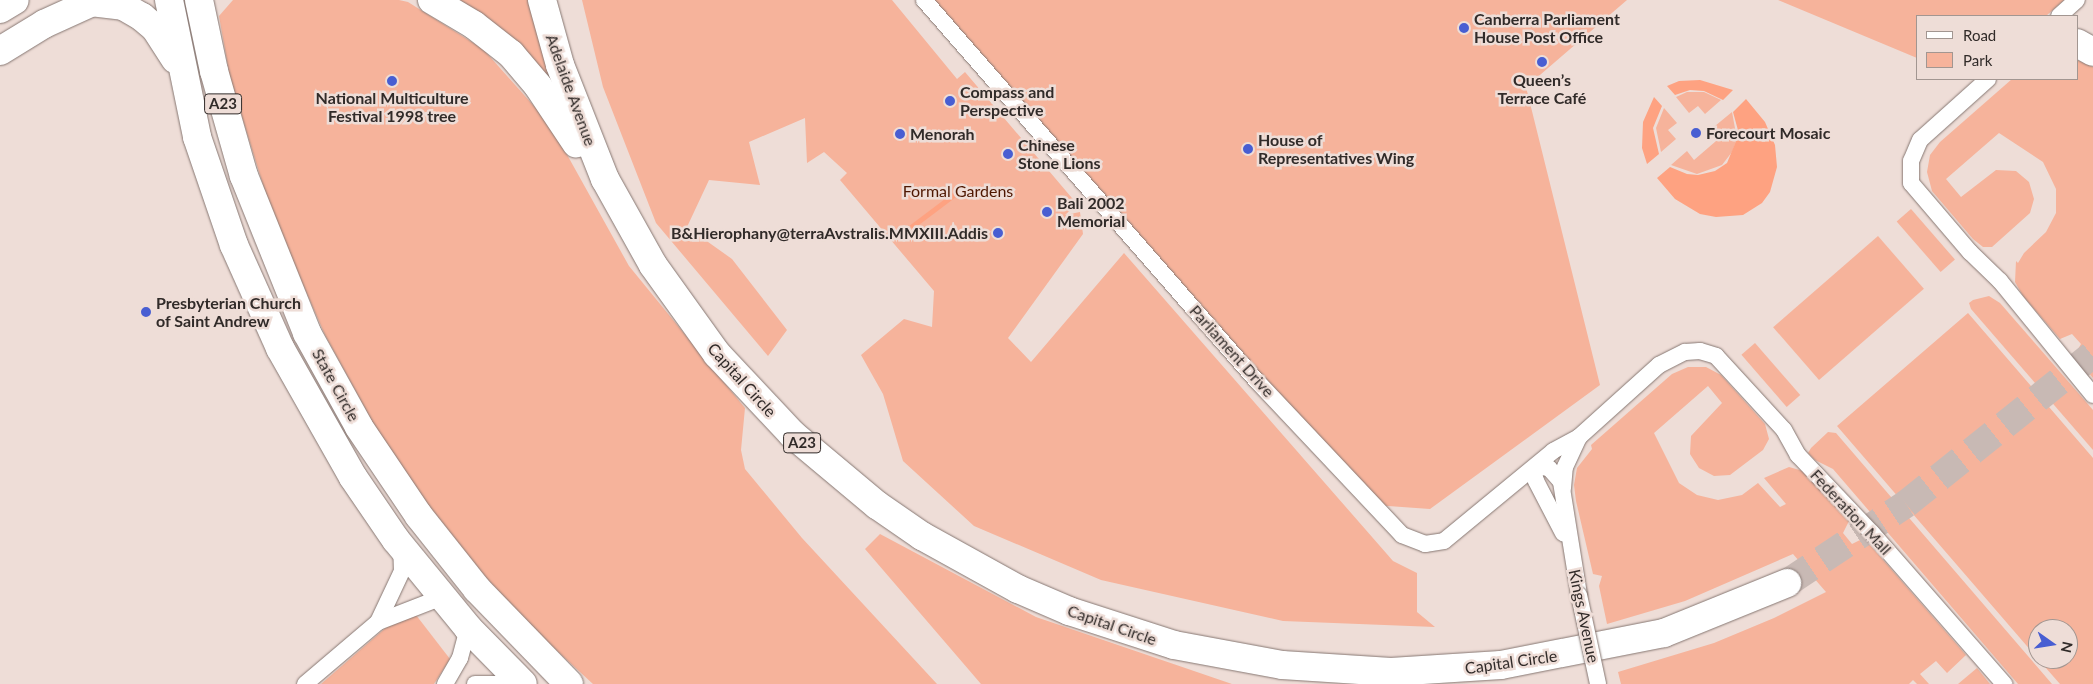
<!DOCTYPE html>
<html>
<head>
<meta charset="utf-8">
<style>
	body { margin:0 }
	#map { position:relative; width:2093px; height:684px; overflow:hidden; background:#eeddd7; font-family:Lato,sans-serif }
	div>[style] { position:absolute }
	.green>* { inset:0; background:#f6b39b; transform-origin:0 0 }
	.water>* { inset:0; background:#fea281; transform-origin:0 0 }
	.highway-tunnel>* { height:28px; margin-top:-14px; transform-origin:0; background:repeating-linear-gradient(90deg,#c8b9b4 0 28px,transparent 0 42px) }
	.roads { filter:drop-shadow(0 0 1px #867772) drop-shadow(0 0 1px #867772) }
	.street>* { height:16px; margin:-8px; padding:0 8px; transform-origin:8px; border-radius:8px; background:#fff }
	.highway>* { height:28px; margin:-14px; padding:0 14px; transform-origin:14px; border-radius:14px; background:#fff }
	.bridges { filter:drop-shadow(0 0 1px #867772) drop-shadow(0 0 1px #867772) }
	.street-bridge>* { height:16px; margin:-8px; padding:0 8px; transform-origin:8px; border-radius:8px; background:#fff }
	.dots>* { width:14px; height:14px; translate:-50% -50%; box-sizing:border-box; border:2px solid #eeddd7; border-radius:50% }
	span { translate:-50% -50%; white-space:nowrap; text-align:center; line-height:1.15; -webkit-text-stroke:5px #eeddd7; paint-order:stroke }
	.shield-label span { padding:1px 4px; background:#eeddd7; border:1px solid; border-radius:4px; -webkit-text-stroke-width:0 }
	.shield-label { font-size:15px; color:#312b29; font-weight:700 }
	.poi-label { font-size:16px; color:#312b29; font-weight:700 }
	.left { translate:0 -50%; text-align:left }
	.right { translate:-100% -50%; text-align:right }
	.street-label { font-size:16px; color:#312b29 }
	.park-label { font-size:16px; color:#4e1701 }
	.legend { position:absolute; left:1916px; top:15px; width:162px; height:65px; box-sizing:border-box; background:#eeddd7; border:1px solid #a29691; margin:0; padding:6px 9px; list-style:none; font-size:15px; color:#312b29 }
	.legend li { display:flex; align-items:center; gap:10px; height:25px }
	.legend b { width:25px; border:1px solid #a29691 }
	.north { position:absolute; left:2028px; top:619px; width:50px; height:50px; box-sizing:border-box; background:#eeddd7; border:1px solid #a29691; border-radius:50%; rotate:103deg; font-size:14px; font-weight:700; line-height:20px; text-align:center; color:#312b29 }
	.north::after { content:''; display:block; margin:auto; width:18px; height:22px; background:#485ed2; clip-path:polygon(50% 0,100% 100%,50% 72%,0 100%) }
</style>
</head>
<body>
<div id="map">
	<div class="green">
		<div style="clip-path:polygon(233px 0,399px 0,408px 2px,483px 49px,550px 124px,629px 266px,745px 408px,741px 450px,745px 469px,802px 538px,937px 684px,593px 684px,530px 626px,450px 538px,385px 445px,325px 335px,272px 214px,230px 78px,219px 16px)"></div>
		<div style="clip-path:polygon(453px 0,531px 0,556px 85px,551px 87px)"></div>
		<div style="clip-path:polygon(582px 0,892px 0,957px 79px,965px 72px,1077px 204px,1065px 215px,1080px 212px,1083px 234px,1008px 338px,1031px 362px,1124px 253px,1393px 561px,1417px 573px,1417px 612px,1435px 627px,1283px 621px,1101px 580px,974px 526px,903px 461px,883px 394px,861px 355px,904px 319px,932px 327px,934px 291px,840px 180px,847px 173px,824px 152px,807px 163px,805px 118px,749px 142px,760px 185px,709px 180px,687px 227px,732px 259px,787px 330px,768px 356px,656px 223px,603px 87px)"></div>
		<div style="clip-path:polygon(924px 0,1627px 0,1526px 87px,1600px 385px,1430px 509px,1374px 505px)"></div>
		<div style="clip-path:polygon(1778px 0,2064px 0,2046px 16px,1917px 16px,1917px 58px)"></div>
		<div style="clip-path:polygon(2077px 60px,2093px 67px,2093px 378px,2074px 356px,2081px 344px,2072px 334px,2060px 339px,2023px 296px,2015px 282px,2016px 261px,2018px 263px,2024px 253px,2046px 232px,2056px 213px,2056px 189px,2043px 162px,1999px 133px,1946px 179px,1961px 197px,1996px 170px,2016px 171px,2029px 182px,2034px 199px,2030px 213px,1992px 247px,1983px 247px,1973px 239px,1932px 191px,1927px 172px,1930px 155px,1940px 142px,2012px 79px,2077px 79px)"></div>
		<div style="clip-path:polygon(1687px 92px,1704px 92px,1721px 100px,1705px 114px,1698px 106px,1689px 113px,1676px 97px)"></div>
		<div style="clip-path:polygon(1664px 108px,1677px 123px,1668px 130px,1676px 139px,1661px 152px,1656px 128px)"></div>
		<div style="clip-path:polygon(1732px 112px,1737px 139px,1732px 152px,1722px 165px,1697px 174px,1671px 165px,1687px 151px,1694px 160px,1723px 135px,1715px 126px)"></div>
		<div style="left:1911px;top:209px;width:67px;height:19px;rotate:49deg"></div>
		<div style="left:1878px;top:236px;width:70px;height:139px;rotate:49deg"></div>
		<div style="clip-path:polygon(1989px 296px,2000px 303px,2093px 410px,2093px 450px,1971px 309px,1969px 303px,1973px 300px)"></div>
		<div style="clip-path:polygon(1968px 313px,2093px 458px,2093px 684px,2060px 684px,2038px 659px,2068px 659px,2068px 629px,2038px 629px,2038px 659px,1837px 426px)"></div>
		<div style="left:1755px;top:343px;width:69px;height:18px;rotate:49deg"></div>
		<div style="clip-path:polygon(1688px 367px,1706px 367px,1721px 375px,1765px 424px,1769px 439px,1763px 450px,1730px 475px,1714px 476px,1699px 468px,1690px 454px,1691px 436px,1722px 403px,1708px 386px,1654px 433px,1679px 483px,1697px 495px,1718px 500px,1742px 495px,1758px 483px,1780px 507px,1786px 504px,1764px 478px,1789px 467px,1803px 471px,1849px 521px,1843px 533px,1852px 544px,1864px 538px,1966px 655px,1947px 673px,1936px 661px,1920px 674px,1929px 684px,1917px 684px,1913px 680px,1909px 684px,1621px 684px,1618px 672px,1714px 643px,1774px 618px,1826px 592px,1793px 554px,1685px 601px,1607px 624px,1599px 586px,1602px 576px,1593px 574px,1576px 501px,1574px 485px,1577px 468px,1592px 449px,1591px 445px,1672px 374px)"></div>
		<div style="clip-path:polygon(1828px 432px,1836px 433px,2052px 684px,2018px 684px,1833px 469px,1815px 460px,1808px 453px,1811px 448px)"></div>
		<div style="clip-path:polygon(880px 534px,1036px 617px,1232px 684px,981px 684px,865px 549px)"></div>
		<div style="clip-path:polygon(416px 615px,450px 659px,434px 684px,321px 684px,390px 624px)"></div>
		<div style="clip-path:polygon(1977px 668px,1990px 684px,1958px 684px)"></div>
	</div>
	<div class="water">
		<div style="clip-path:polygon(1700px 80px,1733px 90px,1723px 100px,1704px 91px,1690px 90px,1675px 95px,1667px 86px,1679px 81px)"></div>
		<div style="clip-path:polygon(1654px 97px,1662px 106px,1653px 128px,1659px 154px,1647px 164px,1642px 148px,1643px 122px)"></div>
		<div style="clip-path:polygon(1746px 99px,1765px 122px,1775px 145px,1777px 167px,1770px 192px,1762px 203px,1743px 215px,1716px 217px,1700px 214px,1675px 199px,1657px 178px,1670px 167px,1687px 174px,1698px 175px,1715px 171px,1727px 163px,1739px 134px,1733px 112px)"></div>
		<div style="left:957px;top:190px;width:5px;height:59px;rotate:53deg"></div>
	</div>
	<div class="highway-tunnel">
		<div style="left:1787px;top:583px;width:143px;rotate:-33.6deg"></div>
		<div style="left:1906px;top:504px;width:240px;rotate:-38.7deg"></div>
	</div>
	<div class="roads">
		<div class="street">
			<div style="left:924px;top:0;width:505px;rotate:48.86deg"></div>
			<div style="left:1256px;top:380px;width:213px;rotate:46.7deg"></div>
			<div style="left:1402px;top:535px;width:25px;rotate:21deg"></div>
			<div style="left:1425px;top:544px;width:19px;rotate:-9deg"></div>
			<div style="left:1444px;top:541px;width:141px;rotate:-39.5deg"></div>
			<div style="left:1553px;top:451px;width:30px;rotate:-28deg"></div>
			<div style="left:2059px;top:16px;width:24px;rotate:-42deg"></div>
			<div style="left:1988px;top:79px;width:91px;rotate:138.1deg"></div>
			<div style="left:1920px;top:140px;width:23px;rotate:113deg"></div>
			<div style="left:1911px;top:161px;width:22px;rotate:90deg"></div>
			<div style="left:1911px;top:183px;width:91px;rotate:49.5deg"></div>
			<div style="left:1970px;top:252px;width:42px;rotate:44deg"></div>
			<div style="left:2000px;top:281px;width:147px;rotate:50.8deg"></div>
			<div style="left:1536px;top:466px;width:13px;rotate:9deg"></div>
			<div style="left:1549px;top:468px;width:18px;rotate:49deg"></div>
			<div style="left:1561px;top:482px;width:114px;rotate:80.9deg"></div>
			<div style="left:1533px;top:469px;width:12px;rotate:76deg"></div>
			<div style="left:1536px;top:481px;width:59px;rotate:62.6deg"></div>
			<div style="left:1563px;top:488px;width:21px;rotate:-85deg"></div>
			<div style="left:1565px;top:467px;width:33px;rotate:-65deg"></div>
			<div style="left:1579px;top:437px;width:108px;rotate:-42deg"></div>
			<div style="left:1659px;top:365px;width:29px;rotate:-27deg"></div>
			<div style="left:1685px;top:352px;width:15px;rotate:-4deg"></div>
			<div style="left:1700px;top:351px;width:17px;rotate:17deg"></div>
			<div style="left:1716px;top:356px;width:100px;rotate:47.4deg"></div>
			<div style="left:1784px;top:430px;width:29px;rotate:61deg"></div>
			<div style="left:1798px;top:455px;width:108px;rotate:46.5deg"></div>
			<div style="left:1872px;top:533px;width:201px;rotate:48.8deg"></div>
			<div style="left:378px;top:622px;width:56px;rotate:-64.8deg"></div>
			<div style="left:402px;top:571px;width:23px;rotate:-92deg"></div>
			<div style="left:305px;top:684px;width:96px;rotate:-40.3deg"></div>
			<div style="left:378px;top:622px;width:69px;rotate:-21.3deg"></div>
			<div style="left:445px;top:684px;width:30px;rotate:-60deg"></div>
			<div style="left:460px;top:658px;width:31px;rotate:-75deg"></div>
			<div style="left:475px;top:684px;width:21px"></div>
		</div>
		<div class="highway">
			<div style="left:169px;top:0;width:140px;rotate:78.4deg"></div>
			<div style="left:197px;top:137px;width:114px;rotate:71.1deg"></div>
			<div style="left:234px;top:245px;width:113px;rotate:65.9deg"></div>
			<div style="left:280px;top:348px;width:148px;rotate:60.5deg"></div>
			<div style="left:353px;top:477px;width:76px;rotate:55.7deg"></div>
			<div style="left:396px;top:540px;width:114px;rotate:50.7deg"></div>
			<div style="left:468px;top:628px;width:78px;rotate:45.5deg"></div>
			<div style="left:199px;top:0;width:73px;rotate:78.1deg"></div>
			<div style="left:214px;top:71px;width:109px;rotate:74.1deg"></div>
			<div style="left:244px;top:176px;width:169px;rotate:68.1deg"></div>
			<div style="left:307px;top:333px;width:107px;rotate:61deg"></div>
			<div style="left:359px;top:427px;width:107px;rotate:56deg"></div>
			<div style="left:419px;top:516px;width:93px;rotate:51.5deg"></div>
			<div style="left:477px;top:589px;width:132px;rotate:45.9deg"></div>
			<div style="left:432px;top:0;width:49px;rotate:30.8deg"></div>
			<div style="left:474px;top:25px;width:47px;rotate:38.1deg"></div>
			<div style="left:511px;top:54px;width:42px;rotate:49.8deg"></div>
			<div style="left:538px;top:86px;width:69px;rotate:56.3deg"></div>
			<div style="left:542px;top:0;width:67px;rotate:74.5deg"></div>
			<div style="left:560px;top:65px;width:123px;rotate:68.5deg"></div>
			<div style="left:605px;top:179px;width:98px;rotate:60.8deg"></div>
			<div style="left:653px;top:265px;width:110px;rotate:54.3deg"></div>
			<div style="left:717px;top:354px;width:110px;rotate:46.8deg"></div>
			<div style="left:792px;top:434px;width:111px;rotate:39.9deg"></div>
			<div style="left:877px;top:505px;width:55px;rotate:34.6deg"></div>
			<div style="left:922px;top:536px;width:110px;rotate:28.9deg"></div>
			<div style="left:1018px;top:589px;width:56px;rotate:23.3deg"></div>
			<div style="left:1069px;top:611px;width:110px;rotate:17.9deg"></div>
			<div style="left:1174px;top:645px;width:110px;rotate:10.5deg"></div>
			<div style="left:1282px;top:665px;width:109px;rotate:3.7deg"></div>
			<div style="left:1391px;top:672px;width:110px;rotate:-3.6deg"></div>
			<div style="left:1501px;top:665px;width:166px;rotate:-11.1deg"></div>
			<div style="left:1664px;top:633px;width:133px;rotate:-22.1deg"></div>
			<div style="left:91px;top:2px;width:32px;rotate:7deg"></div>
			<div style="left:123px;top:6px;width:22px;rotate:30deg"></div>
			<div style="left:142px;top:17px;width:17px;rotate:40deg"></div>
			<div style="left:155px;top:28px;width:37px;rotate:57deg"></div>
			<div style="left:0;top:9px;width:17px;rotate:-31deg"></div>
			<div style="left:2077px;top:43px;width:18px;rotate:29deg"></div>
			<div style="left:0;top:51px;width:52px;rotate:-31.5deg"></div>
			<div style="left:44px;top:24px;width:58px;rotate:-24.4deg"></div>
		</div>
	</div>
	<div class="bridges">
		<div class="street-bridge">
			<div style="left:1579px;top:595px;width:91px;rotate:77.9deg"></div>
		</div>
	</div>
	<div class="dots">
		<div style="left:1464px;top:28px;background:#485ed2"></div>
		<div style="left:1542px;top:62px;background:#485ed2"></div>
		<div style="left:392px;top:81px;background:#485ed2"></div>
		<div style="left:950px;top:101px;background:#485ed2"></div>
		<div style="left:1696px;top:133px;background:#485ed2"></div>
		<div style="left:900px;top:134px;background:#485ed2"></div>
		<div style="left:1248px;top:149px;background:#485ed2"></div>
		<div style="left:1008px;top:154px;background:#485ed2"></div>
		<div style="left:1047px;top:212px;background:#485ed2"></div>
		<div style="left:998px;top:233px;background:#485ed2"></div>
		<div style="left:146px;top:312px;background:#485ed2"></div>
	</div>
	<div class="shield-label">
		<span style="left:223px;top:104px">A23</span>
		<span style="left:802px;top:443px">A23</span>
	</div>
	<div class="poi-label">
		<span class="left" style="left:1474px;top:28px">Canberra Parliament<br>House Post Office</span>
		<span style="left:1542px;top:89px">Queen’s<br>Terrace Café</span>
		<span class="left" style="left:960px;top:101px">Compass and<br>Perspective</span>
		<span style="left:392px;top:107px">National Multiculture<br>Festival 1998 tree</span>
		<span class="left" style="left:1706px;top:133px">Forecourt Mosaic</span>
		<span class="left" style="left:910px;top:134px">Menorah</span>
		<span class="left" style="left:1258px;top:149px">House of<br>Representatives Wing</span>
		<span class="left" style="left:1018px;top:154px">Chinese<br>Stone Lions</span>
		<span class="left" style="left:1057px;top:212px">Bali 2002<br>Memorial</span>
		<span class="right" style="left:988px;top:233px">B&amp;Hierophany@terraAvstralis.MMXIII.Addis</span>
		<span class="left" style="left:156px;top:312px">Presbyterian Church<br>of Saint Andrew</span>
	</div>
	<div class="street-label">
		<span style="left:571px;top:90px;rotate:70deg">Adelaide Avenue</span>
		<span style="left:1232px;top:351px;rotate:48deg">Parliament Drive</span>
		<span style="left:742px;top:380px;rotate:48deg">Capital Circle</span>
		<span style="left:336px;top:385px;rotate:61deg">State Circle</span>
		<span style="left:1851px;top:512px;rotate:47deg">Federation Mall</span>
		<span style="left:1584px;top:616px;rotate:78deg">Kings Avenue</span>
		<span style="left:1112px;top:625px;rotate:19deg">Capital Circle</span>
		<span style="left:1511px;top:662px;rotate:-8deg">Capital Circle</span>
	</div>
	<div class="park-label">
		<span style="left:958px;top:191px">Formal Gardens</span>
	</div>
	<ul class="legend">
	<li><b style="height:6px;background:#fff"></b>Road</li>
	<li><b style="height:14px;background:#f6b39b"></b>Park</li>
	</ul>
	<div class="north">N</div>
</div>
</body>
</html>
